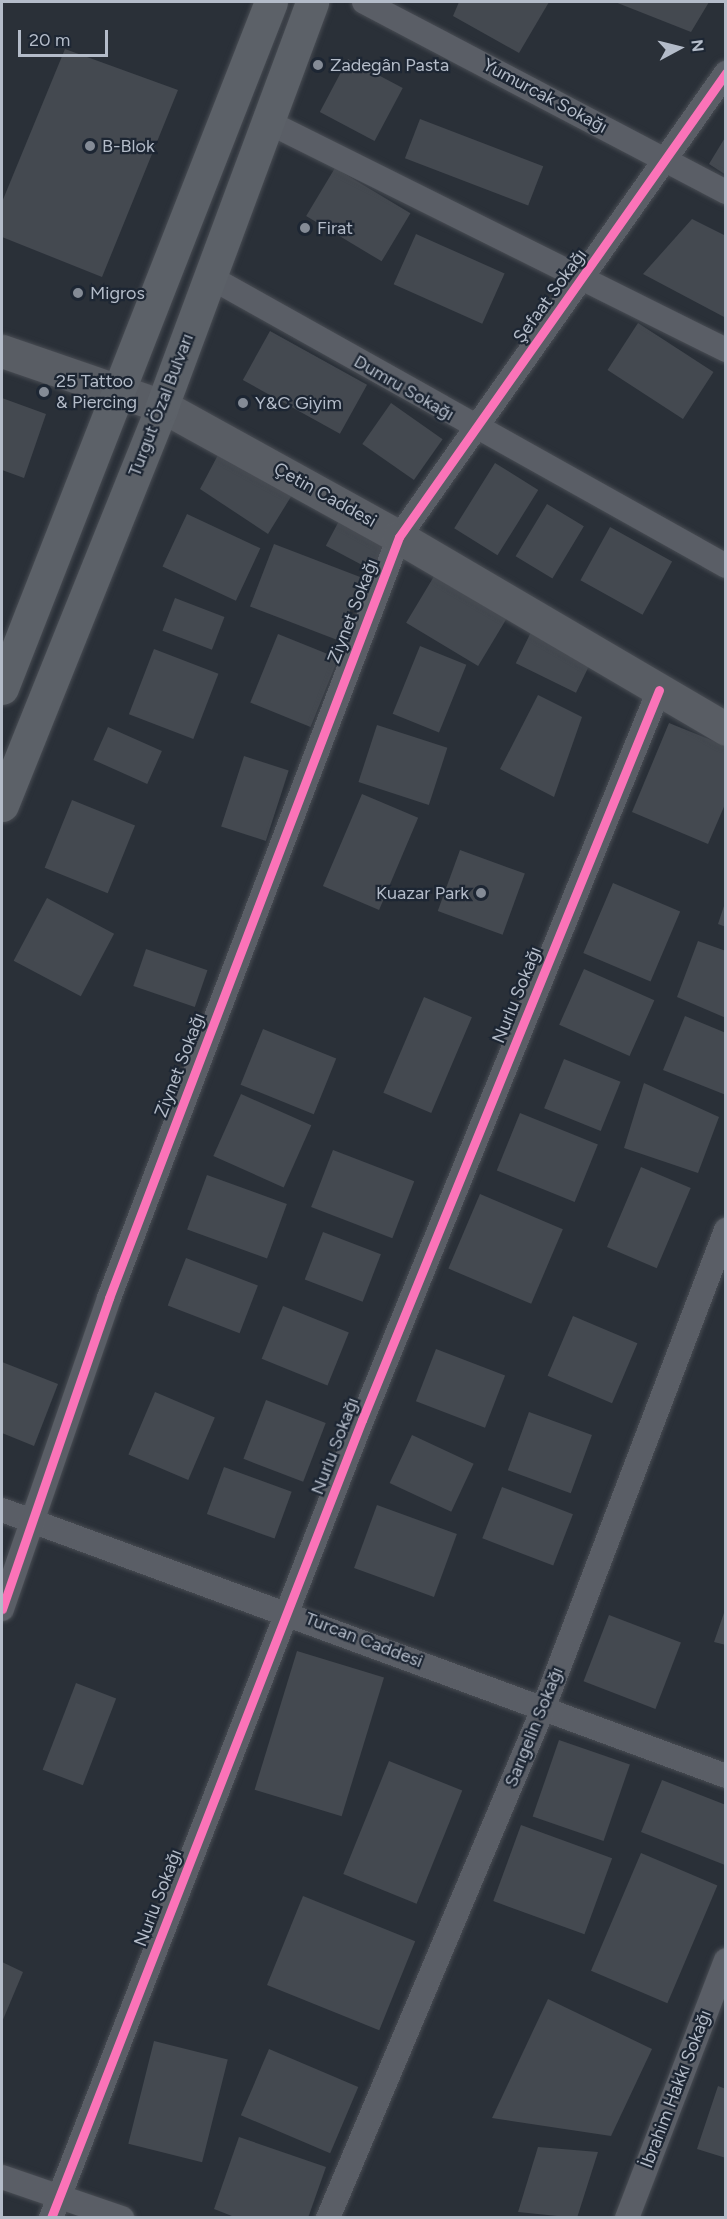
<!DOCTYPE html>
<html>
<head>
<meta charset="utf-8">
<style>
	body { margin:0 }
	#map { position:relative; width:727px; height:2219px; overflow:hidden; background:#2a3038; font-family:Figtree,sans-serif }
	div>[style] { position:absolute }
	.building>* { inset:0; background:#444950; transform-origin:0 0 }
	.roads { filter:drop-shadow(0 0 2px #484c53) drop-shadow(0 0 2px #484c53) }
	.street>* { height:24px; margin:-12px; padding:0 12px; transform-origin:12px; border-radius:12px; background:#5a5e66 }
	.secondary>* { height:33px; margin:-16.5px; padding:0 16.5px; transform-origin:16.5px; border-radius:16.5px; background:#595d64 }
	.primary>* { height:33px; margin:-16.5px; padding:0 16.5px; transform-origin:16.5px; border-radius:16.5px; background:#5c6168 }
	.cycleway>* { height:9px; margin:-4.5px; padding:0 4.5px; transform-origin:4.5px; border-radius:4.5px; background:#fb73b8 }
	.dots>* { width:16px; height:16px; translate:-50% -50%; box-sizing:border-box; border:3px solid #1d2633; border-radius:50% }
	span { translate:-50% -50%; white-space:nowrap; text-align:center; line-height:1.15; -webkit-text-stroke:4.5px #1d2633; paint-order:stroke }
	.poi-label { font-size:18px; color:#b4bcc9 }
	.left { translate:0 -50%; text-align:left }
	.right { translate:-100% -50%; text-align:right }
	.street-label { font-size:18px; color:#b4bcc9 }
	.frame { position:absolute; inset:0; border:3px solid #b4bcc9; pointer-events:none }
	.north { position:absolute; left:649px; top:18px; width:60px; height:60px; -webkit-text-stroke:4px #1d2633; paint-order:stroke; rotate:83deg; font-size:16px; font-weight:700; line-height:24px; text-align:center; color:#b4bcc9 }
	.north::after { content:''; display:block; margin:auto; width:21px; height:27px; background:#b4bcc9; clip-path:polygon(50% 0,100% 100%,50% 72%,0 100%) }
	.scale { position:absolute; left:18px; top:30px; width:90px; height:27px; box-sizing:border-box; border:3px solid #b4bcc9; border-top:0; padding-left:8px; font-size:18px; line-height:21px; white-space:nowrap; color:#b4bcc9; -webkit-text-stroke:4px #1d2633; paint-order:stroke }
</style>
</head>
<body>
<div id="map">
	<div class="building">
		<div style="clip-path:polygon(459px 2px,549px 2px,519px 53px,453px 16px)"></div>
		<div style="clip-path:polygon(615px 2px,709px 2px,691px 32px)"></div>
		<div style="clip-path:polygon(65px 49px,178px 90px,102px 277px,2px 237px,2px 202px)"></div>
		<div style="left:348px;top:59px;width:62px;height:60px;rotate:28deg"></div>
		<div style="left:420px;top:119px;width:132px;height:42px;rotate:21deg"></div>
		<div style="clip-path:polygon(726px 136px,726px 175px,709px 164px)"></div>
		<div style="left:335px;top:168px;width:88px;height:56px;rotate:31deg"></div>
		<div style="clip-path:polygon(692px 219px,726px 236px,726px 318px,643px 274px)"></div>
		<div style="left:416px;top:234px;width:97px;height:55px;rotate:24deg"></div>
		<div style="left:638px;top:323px;width:90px;height:56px;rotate:33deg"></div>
		<div style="left:270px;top:331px;width:111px;height:56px;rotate:29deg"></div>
		<div style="clip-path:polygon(2px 398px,46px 414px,24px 478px,2px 470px)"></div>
		<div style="left:391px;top:403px;width:63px;height:50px;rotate:35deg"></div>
		<div style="clip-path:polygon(219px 453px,292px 495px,268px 534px,200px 489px)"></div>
		<div style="left:495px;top:463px;width:51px;height:77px;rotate:32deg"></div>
		<div style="left:547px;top:504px;width:43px;height:61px;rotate:31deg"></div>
		<div style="left:187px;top:514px;width:81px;height:58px;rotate:25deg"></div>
		<div style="left:339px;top:521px;width:57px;height:28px;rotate:28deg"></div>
		<div style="left:610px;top:527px;width:71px;height:61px;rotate:29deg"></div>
		<div style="left:274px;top:544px;width:95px;height:67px;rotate:21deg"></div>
		<div style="left:436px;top:573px;width:84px;height:58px;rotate:31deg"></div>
		<div style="left:175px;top:598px;width:53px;height:35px;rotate:21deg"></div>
		<div style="left:532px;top:630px;width:67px;height:37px;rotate:26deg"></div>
		<div style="left:278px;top:634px;width:65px;height:74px;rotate:22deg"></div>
		<div style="left:420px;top:646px;width:50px;height:73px;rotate:22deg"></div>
		<div style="left:154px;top:649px;width:69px;height:70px;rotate:21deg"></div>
		<div style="clip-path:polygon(538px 695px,582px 717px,554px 797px,500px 769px)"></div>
		<div style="clip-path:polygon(669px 723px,726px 746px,726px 802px,708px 844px,632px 812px)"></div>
		<div style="left:377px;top:725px;width:74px;height:60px;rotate:18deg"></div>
		<div style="left:108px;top:727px;width:59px;height:36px;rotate:24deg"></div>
		<div style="left:244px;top:756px;width:47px;height:74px;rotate:18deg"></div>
		<div style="left:362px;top:794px;width:61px;height:100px;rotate:23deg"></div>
		<div style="left:72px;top:800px;width:68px;height:73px;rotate:22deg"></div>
		<div style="left:460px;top:850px;width:69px;height:65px;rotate:20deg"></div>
		<div style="left:613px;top:883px;width:73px;height:76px;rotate:23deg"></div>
		<div style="left:47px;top:898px;width:76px;height:71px;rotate:28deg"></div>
		<div style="clip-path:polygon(725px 903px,726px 903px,726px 927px,718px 924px)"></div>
		<div style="clip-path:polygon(698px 941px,726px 951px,726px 1018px,677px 997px)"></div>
		<div style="left:146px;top:949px;width:65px;height:39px;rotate:19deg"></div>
		<div style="left:584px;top:969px;width:77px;height:61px;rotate:24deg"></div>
		<div style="left:424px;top:997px;width:52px;height:104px;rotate:23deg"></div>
		<div style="clip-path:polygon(685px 1016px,726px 1033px,726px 1095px,663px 1070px)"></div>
		<div style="left:263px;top:1029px;width:79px;height:60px;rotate:22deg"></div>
		<div style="left:564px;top:1059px;width:61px;height:53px;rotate:22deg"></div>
		<div style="clip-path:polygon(644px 1083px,719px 1117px,698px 1173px,624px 1148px)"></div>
		<div style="left:241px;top:1094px;width:77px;height:68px;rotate:24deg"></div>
		<div style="left:520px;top:1113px;width:84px;height:62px;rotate:22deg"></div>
		<div style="left:333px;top:1150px;width:87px;height:61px;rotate:21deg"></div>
		<div style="left:641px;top:1167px;width:54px;height:87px;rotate:23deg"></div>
		<div style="left:207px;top:1175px;width:85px;height:58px;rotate:20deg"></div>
		<div style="left:480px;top:1194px;width:90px;height:81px;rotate:23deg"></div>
		<div style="left:323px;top:1232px;width:62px;height:51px;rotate:21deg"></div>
		<div style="left:186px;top:1258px;width:77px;height:51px;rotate:21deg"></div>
		<div style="left:283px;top:1306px;width:71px;height:57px;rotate:22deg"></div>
		<div style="left:573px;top:1316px;width:70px;height:65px;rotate:23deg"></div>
		<div style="left:436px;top:1349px;width:74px;height:56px;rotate:21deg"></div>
		<div style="clip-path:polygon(2px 1362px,58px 1384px,34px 1446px,2px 1433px)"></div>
		<div style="left:155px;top:1392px;width:65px;height:68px;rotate:23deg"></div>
		<div style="left:266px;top:1400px;width:64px;height:63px;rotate:21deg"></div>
		<div style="left:529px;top:1412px;width:67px;height:62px;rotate:20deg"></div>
		<div style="left:412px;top:1435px;width:68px;height:53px;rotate:25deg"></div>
		<div style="left:224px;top:1467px;width:72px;height:50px;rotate:20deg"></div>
		<div style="left:502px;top:1487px;width:76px;height:55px;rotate:21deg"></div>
		<div style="left:377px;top:1505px;width:85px;height:67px;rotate:20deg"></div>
		<div style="clip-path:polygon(725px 1610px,726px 1610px,726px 1645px,714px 1642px)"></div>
		<div style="left:609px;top:1615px;width:77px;height:71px;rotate:21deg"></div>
		<div style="left:297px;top:1651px;width:91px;height:145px;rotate:17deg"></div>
		<div style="left:76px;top:1683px;width:43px;height:93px;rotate:21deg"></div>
		<div style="left:559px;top:1740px;width:75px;height:81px;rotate:19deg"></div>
		<div style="left:389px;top:1761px;width:79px;height:122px;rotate:22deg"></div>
		<div style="clip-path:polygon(662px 1780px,726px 1805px,725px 1865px,641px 1832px)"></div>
		<div style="left:521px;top:1825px;width:97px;height:81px;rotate:20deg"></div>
		<div style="left:641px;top:1853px;width:83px;height:128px;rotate:23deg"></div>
		<div style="left:303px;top:1896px;width:121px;height:96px;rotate:22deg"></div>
		<div style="clip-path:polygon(2px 1962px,23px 1972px,2px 2022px)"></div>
		<div style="clip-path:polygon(548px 1999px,652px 2049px,611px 2136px,492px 2118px)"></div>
		<div style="left:154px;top:2041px;width:76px;height:106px;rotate:14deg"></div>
		<div style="left:269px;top:2049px;width:97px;height:72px;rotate:23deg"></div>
		<div style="clip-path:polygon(718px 2086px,726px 2089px,726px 2158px,697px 2149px)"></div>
		<div style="clip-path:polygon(239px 2137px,326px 2167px,308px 2218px,237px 2218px,214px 2209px)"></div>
		<div style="clip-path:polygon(538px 2147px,598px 2152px,577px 2218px,518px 2212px)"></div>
	</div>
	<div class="roads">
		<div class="street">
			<div style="left:364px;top:2px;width:409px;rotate:27.7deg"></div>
			<div style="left:266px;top:121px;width:514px;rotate:26.47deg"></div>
			<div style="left:210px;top:277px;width:591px;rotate:29.25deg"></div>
			<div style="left:2px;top:1510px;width:771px;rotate:20.17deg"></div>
			<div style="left:2px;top:1609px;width:329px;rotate:-71deg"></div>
			<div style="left:109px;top:1298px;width:814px;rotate:-69.14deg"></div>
			<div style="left:399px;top:537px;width:568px;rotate:-54.83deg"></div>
			<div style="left:2px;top:2177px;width:127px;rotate:18.9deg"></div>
			<div style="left:51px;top:2218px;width:856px;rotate:-68.71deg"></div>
			<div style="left:362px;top:1420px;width:788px;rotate:-67.86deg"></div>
			<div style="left:328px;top:2218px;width:553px;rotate:-67.1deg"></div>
			<div style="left:543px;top:1709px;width:513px;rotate:-69.09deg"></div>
			<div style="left:627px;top:2218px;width:276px;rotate:-69deg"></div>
		</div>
		<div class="secondary">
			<div style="left:2px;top:351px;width:169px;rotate:19deg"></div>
			<div style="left:162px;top:406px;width:271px;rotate:28.9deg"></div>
			<div style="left:399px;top:537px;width:379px;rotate:30.4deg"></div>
		</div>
		<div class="primary">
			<div style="left:2px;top:688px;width:737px;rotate:-68.59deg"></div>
			<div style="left:2px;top:805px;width:430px;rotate:-68.1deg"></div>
			<div style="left:162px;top:406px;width:431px;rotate:-69.6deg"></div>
		</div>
	</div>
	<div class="cycleway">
		<div style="left:2px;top:1609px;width:329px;rotate:-71deg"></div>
		<div style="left:109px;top:1298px;width:814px;rotate:-69.14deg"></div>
		<div style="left:399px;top:537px;width:568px;rotate:-54.83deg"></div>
		<div style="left:51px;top:2218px;width:856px;rotate:-68.71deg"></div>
		<div style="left:362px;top:1420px;width:788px;rotate:-67.86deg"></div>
	</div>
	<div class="dots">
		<div style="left:318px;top:65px;background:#848b96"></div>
		<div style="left:90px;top:146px;background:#848b96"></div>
		<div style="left:305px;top:228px;background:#848b96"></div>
		<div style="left:78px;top:293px;background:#848b96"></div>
		<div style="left:44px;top:392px;background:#848b96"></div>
		<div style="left:243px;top:403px;background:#848b96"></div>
		<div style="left:481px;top:893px;background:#848b96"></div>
	</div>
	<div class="poi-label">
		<span class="left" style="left:330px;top:65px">Zadegân Pasta</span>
		<span class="left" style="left:102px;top:146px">B-Blok</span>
		<span class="left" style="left:317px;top:228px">Firat</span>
		<span class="left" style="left:90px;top:293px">Migros</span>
		<span class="left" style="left:56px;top:392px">25 Tattoo<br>&amp; Piercing</span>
		<span class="left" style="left:255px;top:403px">Y&amp;C Giyim</span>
		<span class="right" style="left:469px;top:893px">Kuazar Park</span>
	</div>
	<div class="street-label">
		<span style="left:545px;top:96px;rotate:28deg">Yumurcak Sokağı</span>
		<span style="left:550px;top:296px;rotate:-54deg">Şefaat Sokağı</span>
		<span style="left:404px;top:388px;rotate:30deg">Dumru Sokağı</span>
		<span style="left:161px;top:405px;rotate:-69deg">Turgut Özal Bulvarı</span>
		<span style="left:325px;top:495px;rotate:29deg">Çetin Caddesi</span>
		<span style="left:353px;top:611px;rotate:-69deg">Ziynet Sokağı</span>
		<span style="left:517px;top:995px;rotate:-68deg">Nurlu Sokağı</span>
		<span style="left:180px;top:1065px;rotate:-69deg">Ziynet Sokağı</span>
		<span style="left:335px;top:1446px;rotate:-69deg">Nurlu Sokağı</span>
		<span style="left:364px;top:1640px;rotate:21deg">Turcan Caddesi</span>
		<span style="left:534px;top:1727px;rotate:-68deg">Sarıgelin Sokağı</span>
		<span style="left:158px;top:1898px;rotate:-69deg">Nurlu Sokağı</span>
		<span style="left:676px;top:2089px;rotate:-69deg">İbrahim Hakkı Sokağı</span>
	</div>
	<div class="frame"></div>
	<div class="north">N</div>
	<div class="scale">20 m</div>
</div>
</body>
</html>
